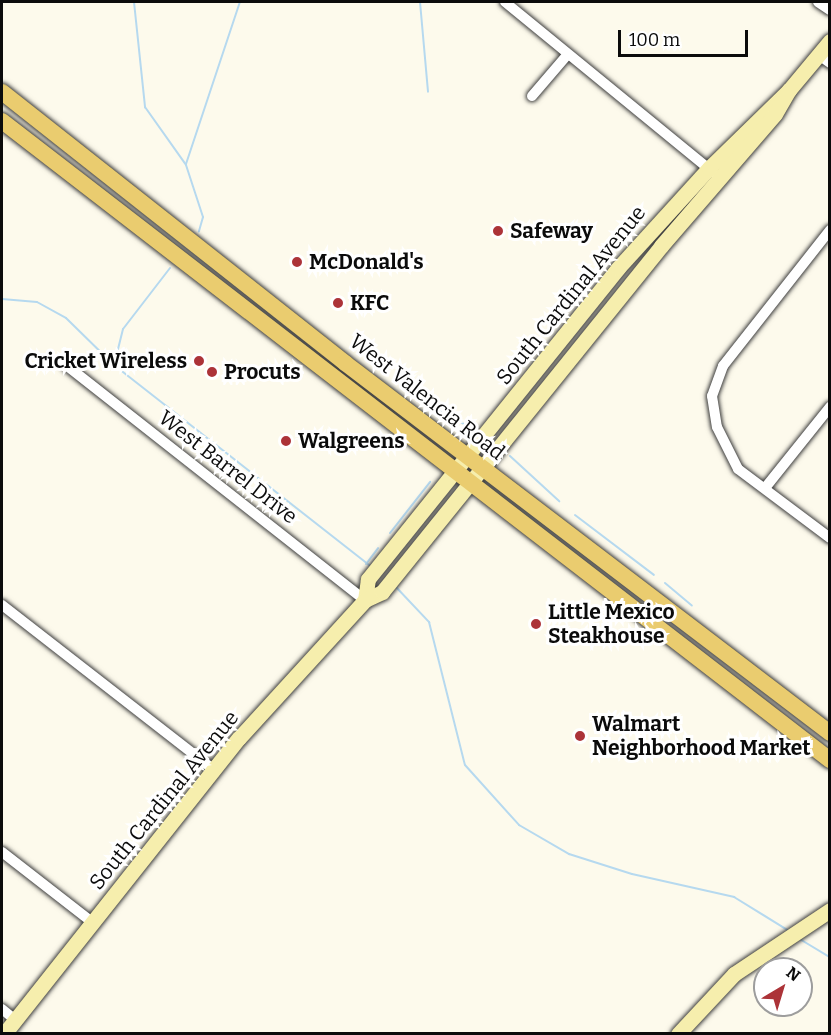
<!DOCTYPE html>
<html>
<head>
<meta charset="utf-8">
<style>
	body { margin:0 }
	#map { position:relative; width:831px; height:1035px; overflow:hidden; background:#fdfaec; font-family:Bitter,serif }
	div>[style] { position:absolute }
	.stream>* { height:2px; margin:-1px; padding:0 1px; transform-origin:1px; border-radius:1px; background:#b6d9ef }
	.roads { filter:drop-shadow(0 0 2px #3e3e3e) drop-shadow(0 0 2px #3e3e3e) }
	.street>* { height:10px; margin:-5px; padding:0 5px; transform-origin:5px; border-radius:5px; background:#fff }
	.secondary>* { height:15px; margin:-7.5px; padding:0 7.5px; transform-origin:7.5px; border-radius:7.5px; background:#f6eead }
	.primary>* { height:16px; margin:-8px; padding:0 8px; transform-origin:8px; border-radius:8px; background:#eacc6f }
	.dots>* { width:16px; height:16px; translate:-50% -50%; box-sizing:border-box; border:3px solid #fff; border-radius:50% }
	span { translate:-50% -50%; white-space:nowrap; text-align:center; line-height:1.15; -webkit-text-stroke:6px #fff; paint-order:stroke }
	.poi-label { font-size:21px; color:#0b0b0b; font-weight:700 }
	.left { translate:0 -50%; text-align:left }
	.right { translate:-100% -50%; text-align:right }
	.street-label { font-size:21px; color:#0b0b0b }
	.frame { position:absolute; inset:0; border:3px solid #0b0b0b; pointer-events:none }
	.north { position:absolute; left:753px; top:957px; width:60px; height:60px; box-sizing:border-box; background:#fff; border:2px solid #9d9d9d; border-radius:50%; rotate:38deg; font-size:16px; font-weight:700; line-height:24px; text-align:center; color:#0b0b0b }
	.north::after { content:''; display:block; margin:auto; width:21px; height:27px; background:#ac3338; clip-path:polygon(50% 0,100% 100%,50% 72%,0 100%) }
	.scale { position:absolute; left:618px; top:30px; width:130px; height:27px; box-sizing:border-box; border:3px solid #0b0b0b; border-top:0; padding-left:8px; font-size:18px; line-height:21px; white-space:nowrap; color:#0b0b0b; -webkit-text-stroke:4px #fff; paint-order:stroke }
</style>
</head>
<body>
<div id="map">
	<div class="stream">
		<div style="left:134px;top:2px;width:106px;rotate:84deg"></div>
		<div style="left:145px;top:107px;width:71px;rotate:54.7deg"></div>
		<div style="left:186px;top:165px;width:55px;rotate:71.9deg"></div>
		<div style="left:203px;top:217px;width:15px;rotate:106deg"></div>
		<div style="left:420px;top:2px;width:90px;rotate:84.9deg"></div>
		<div style="left:186px;top:164px;width:171px;rotate:-71.6deg"></div>
		<div style="left:170px;top:268px;width:77px;rotate:127.6deg"></div>
		<div style="left:123px;top:329px;width:37px;rotate:104deg"></div>
		<div style="left:114px;top:365px;width:325px;rotate:38.1deg"></div>
		<div style="left:2px;top:299px;width:35px;rotate:5deg"></div>
		<div style="left:37px;top:302px;width:33px;rotate:29deg"></div>
		<div style="left:66px;top:318px;width:66px;rotate:44.4deg"></div>
		<div style="left:422px;top:399px;width:66px;rotate:30.8deg"></div>
		<div style="left:510px;top:456px;width:67px;rotate:42.6deg"></div>
		<div style="left:575px;top:515px;width:99px;rotate:37.2deg"></div>
		<div style="left:390px;top:533px;width:65px;rotate:-51.9deg"></div>
		<div style="left:366px;top:564px;width:20px;rotate:-53deg"></div>
		<div style="left:665px;top:583px;width:35px;rotate:40deg"></div>
		<div style="left:395px;top:586px;width:50px;rotate:46.6deg"></div>
		<div style="left:429px;top:622px;width:147px;rotate:75.9deg"></div>
		<div style="left:465px;top:765px;width:81px;rotate:48deg"></div>
		<div style="left:519px;top:825px;width:58px;rotate:30.1deg"></div>
		<div style="left:569px;top:854px;width:66px;rotate:17.6deg"></div>
		<div style="left:632px;top:874px;width:105px;rotate:12.7deg"></div>
		<div style="left:734px;top:897px;width:65px;rotate:31.7deg"></div>
		<div style="left:798px;top:938px;width:37px;rotate:31deg"></div>
	</div>
	<div class="roads">
		<div class="street">
			<div style="left:505px;top:2px;width:269px;rotate:39.3deg"></div>
			<div style="left:818px;top:2px;width:14px;rotate:34deg"></div>
			<div style="left:819px;top:55px;width:14px;rotate:36deg"></div>
			<div style="left:532px;top:96px;width:55px;rotate:-49.4deg"></div>
			<div style="left:830px;top:230px;width:173px;rotate:128.2deg"></div>
			<div style="left:723px;top:366px;width:32px;rotate:110deg"></div>
			<div style="left:712px;top:396px;width:31px;rotate:81deg"></div>
			<div style="left:717px;top:427px;width:47px;rotate:63.4deg"></div>
			<div style="left:738px;top:469px;width:115px;rotate:36.9deg"></div>
			<div style="left:66px;top:365px;width:380px;rotate:38.2deg"></div>
			<div style="left:765px;top:488px;width:104px;rotate:-51.3deg"></div>
			<div style="left:2px;top:605px;width:269px;rotate:37.9deg"></div>
			<div style="left:2px;top:852px;width:114px;rotate:37.9deg"></div>
			<div style="left:2px;top:1009px;width:17px;rotate:40deg"></div>
		</div>
		<div class="secondary">
			<div style="left:365px;top:600px;width:21px;rotate:-82deg"></div>
			<div style="left:368px;top:579px;width:399px;rotate:-51.2deg"></div>
			<div style="left:618px;top:268px;width:135px;rotate:-47.7deg"></div>
			<div style="left:709px;top:168px;width:112px;rotate:-44.3deg"></div>
			<div style="left:789px;top:90px;width:64px;rotate:-50.1deg"></div>
			<div style="left:4px;top:1034px;width:378px;rotate:-51.6deg"></div>
			<div style="left:239px;top:738px;width:187px;rotate:-47.6deg"></div>
			<div style="left:365px;top:600px;width:19px;rotate:-25deg"></div>
			<div style="left:382px;top:592px;width:444px;rotate:-51.1deg"></div>
			<div style="left:661px;top:246px;width:174px;rotate:-49.2deg"></div>
			<div style="left:775px;top:114px;width:28px;rotate:-60deg"></div>
			<div style="left:678px;top:1034px;width:82px;rotate:-47deg"></div>
			<div style="left:734px;top:974px;width:115px;rotate:-33.7deg"></div>
		</div>
		<div class="primary">
			<div style="left:2px;top:92px;width:437px;rotate:38.3deg"></div>
			<div style="left:345px;top:363px;width:610px;rotate:37.34deg"></div>
			<div style="left:2px;top:121px;width:1046px;rotate:37.66deg"></div>
		</div>
	</div>
	<div class="dots">
		<div style="left:498px;top:231px;background:#ac3338"></div>
		<div style="left:297px;top:262px;background:#ac3338"></div>
		<div style="left:338px;top:303px;background:#ac3338"></div>
		<div style="left:199px;top:361px;background:#ac3338"></div>
		<div style="left:212px;top:372px;background:#ac3338"></div>
		<div style="left:286px;top:441px;background:#ac3338"></div>
		<div style="left:536px;top:624px;background:#ac3338"></div>
		<div style="left:580px;top:736px;background:#ac3338"></div>
	</div>
	<div class="poi-label">
		<span class="left" style="left:510px;top:231px">Safeway</span>
		<span class="left" style="left:309px;top:262px">McDonald's</span>
		<span class="left" style="left:350px;top:303px">KFC</span>
		<span class="right" style="left:187px;top:361px">Cricket Wireless</span>
		<span class="left" style="left:224px;top:372px">Procuts</span>
		<span class="left" style="left:298px;top:441px">Walgreens</span>
		<span class="left" style="left:548px;top:624px">Little Mexico<br>Steakhouse</span>
		<span class="left" style="left:592px;top:736px">Walmart<br>Neighborhood Market</span>
	</div>
	<div class="street-label">
		<span style="left:571px;top:295px;rotate:-51deg">South Cardinal Avenue</span>
		<span style="left:427px;top:397px;rotate:38deg">West Valencia Road</span>
		<span style="left:228px;top:467px;rotate:38deg">West Barrel Drive</span>
		<span style="left:164px;top:800px;rotate:-51deg">South Cardinal Avenue</span>
	</div>
	<div class="frame"></div>
	<div class="north">N</div>
	<div class="scale">100 m</div>
</div>
</body>
</html>
